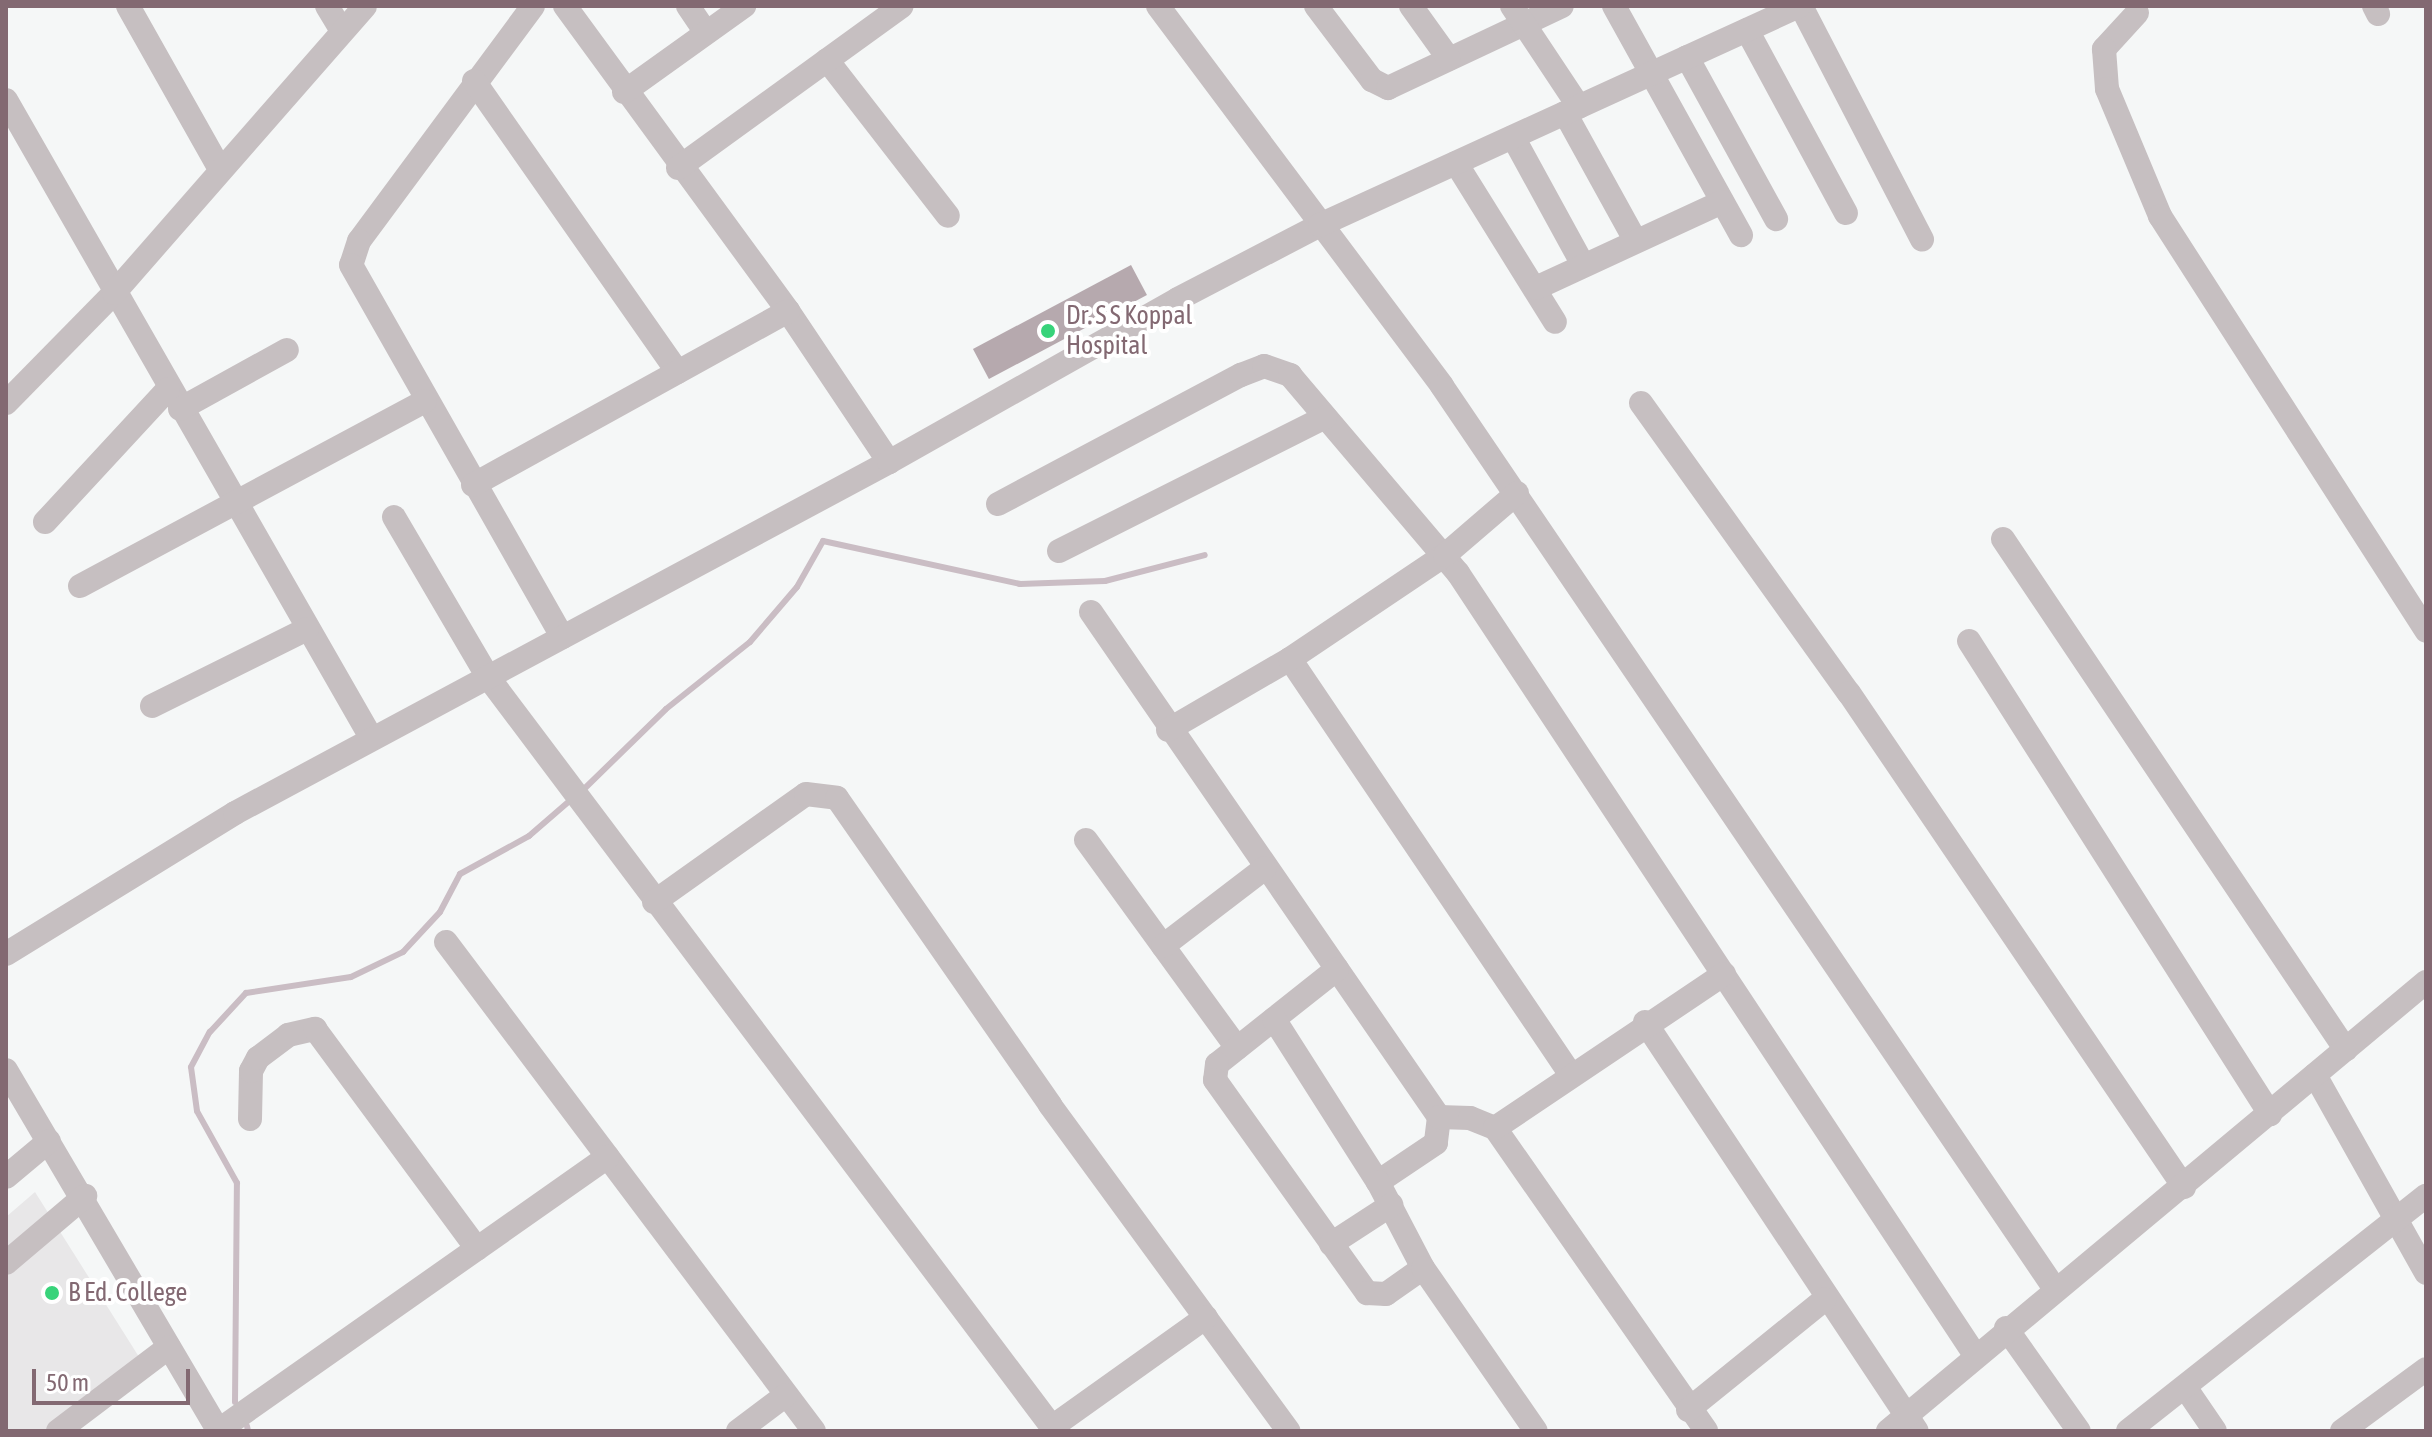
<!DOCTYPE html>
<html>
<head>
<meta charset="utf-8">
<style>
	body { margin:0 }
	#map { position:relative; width:2432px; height:1437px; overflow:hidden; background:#f5f7f7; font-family:"Asap Condensed",sans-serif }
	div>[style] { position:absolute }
	.built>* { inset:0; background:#e8e7e8 }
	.stream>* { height:6px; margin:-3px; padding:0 3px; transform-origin:3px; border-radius:3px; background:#cabdc4 }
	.building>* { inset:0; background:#b6a9ae; transform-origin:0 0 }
	.minor>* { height:24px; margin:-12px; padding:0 12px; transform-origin:12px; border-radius:12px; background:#c6bfc1 }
	.dots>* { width:22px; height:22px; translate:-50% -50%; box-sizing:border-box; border:4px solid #fff; border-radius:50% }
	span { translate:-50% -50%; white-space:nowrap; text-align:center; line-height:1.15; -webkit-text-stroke:8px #fff; paint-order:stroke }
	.poi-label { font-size:26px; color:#836972 }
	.left { translate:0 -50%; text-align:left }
	.frame { position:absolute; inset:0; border:8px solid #836972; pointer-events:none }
	.scale { position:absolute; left:32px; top:1369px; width:158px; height:36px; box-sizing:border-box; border:4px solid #836972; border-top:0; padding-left:10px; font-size:24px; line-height:28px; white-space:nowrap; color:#836972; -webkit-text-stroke:6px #fff; paint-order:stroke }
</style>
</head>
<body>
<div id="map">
	<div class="built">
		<div style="clip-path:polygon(35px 1192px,146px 1368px,52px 1431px,6px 1431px,6px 1217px)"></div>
	</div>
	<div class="stream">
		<div style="left:582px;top:791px;width:117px;rotate:-44.3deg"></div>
		<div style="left:666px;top:709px;width:107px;rotate:-38.6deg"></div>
		<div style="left:750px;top:642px;width:72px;rotate:-49.5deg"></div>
		<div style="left:797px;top:587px;width:53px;rotate:-60.5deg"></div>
		<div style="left:823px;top:541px;width:202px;rotate:12.3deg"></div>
		<div style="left:1020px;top:584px;width:85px;rotate:-2deg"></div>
		<div style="left:1105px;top:581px;width:103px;rotate:-14.6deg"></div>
		<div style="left:235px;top:1402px;width:219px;rotate:-89.5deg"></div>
		<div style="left:237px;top:1183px;width:82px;rotate:-119.1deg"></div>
		<div style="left:197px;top:1111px;width:44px;rotate:-97.8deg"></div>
		<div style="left:191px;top:1067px;width:40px;rotate:-62deg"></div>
		<div style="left:210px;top:1032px;width:53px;rotate:-47.3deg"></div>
		<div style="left:246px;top:993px;width:106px;rotate:-8.7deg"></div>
		<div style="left:351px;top:977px;width:58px;rotate:-25.7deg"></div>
		<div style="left:403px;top:952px;width:54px;rotate:-47.2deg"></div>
		<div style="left:440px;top:912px;width:43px;rotate:-62.2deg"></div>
		<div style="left:460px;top:874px;width:79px;rotate:-28.8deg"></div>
		<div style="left:529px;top:836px;width:58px;rotate:-40.8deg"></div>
		<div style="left:247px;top:1426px;width:5px;rotate:79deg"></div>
	</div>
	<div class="building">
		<div style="left:1131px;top:265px;width:34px;height:179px;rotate:62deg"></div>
	</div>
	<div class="minor">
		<div style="left:128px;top:6px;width:187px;rotate:60.6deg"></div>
		<div style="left:327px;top:6px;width:29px;rotate:59deg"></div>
		<div style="left:533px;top:6px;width:292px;rotate:126.5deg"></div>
		<div style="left:359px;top:241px;width:25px;rotate:108deg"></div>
		<div style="left:351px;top:265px;width:428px;rotate:60.4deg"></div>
		<div style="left:565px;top:6px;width:378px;rotate:53.8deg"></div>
		<div style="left:788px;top:311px;width:182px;rotate:56.2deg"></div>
		<div style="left:688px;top:6px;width:32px;rotate:56deg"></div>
		<div style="left:1158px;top:6px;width:474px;rotate:53.2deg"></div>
		<div style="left:1442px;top:386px;width:1091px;rotate:55.83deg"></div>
		<div style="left:1316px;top:6px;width:93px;rotate:52.9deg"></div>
		<div style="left:1372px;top:80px;width:18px;rotate:27deg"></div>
		<div style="left:1388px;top:88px;width:192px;rotate:-25.2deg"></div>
		<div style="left:1411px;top:6px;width:65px;rotate:54.4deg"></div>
		<div style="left:1512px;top:6px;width:121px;rotate:56.4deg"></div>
		<div style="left:1614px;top:6px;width:262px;rotate:61deg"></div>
		<div style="left:1801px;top:6px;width:263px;rotate:62.6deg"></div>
		<div style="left:2374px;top:6px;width:9px;rotate:63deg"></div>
		<div style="left:2137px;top:13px;width:49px;rotate:132.5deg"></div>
		<div style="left:2104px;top:49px;width:40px;rotate:85.7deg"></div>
		<div style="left:2107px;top:89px;width:138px;rotate:67.3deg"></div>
		<div style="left:2160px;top:216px;width:493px;rotate:57.3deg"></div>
		<div style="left:1747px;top:30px;width:208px;rotate:61.6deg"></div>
		<div style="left:1687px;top:57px;width:185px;rotate:61.2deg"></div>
		<div style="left:827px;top:60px;width:197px;rotate:52.2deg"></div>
		<div style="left:474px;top:81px;width:355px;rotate:55deg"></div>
		<div style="left:624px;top:92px;width:148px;rotate:-35.6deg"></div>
		<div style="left:6px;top:100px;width:736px;rotate:60.2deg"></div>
		<div style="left:1565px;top:113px;width:145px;rotate:61.1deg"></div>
		<div style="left:1513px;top:137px;width:146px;rotate:61.3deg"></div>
		<div style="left:1456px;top:163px;width:187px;rotate:58.1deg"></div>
		<div style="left:678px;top:168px;width:276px;rotate:-35.9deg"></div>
		<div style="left:1536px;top:288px;width:205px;rotate:-24.8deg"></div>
		<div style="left:6px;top:403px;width:154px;rotate:-45.5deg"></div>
		<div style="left:114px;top:293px;width:381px;rotate:-48.8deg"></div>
		<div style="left:1641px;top:403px;width:357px;rotate:54.4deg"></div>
		<div style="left:1849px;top:693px;width:597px;rotate:55.86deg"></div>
		<div style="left:180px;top:409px;width:122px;rotate:-28.9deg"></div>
		<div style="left:473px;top:485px;width:360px;rotate:-28.9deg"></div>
		<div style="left:998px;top:504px;width:275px;rotate:-28deg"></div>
		<div style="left:1241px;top:375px;width:25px;rotate:-21deg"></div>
		<div style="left:1264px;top:366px;width:28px;rotate:19deg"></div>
		<div style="left:1290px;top:375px;width:260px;rotate:49.7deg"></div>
		<div style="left:1458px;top:573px;width:937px;rotate:56.53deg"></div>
		<div style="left:394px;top:517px;width:186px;rotate:59.6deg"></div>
		<div style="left:488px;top:677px;width:943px;rotate:53.06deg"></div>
		<div style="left:45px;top:522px;width:181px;rotate:-47.2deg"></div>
		<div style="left:2003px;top:539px;width:615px;rotate:56.13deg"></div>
		<div style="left:1059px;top:551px;width:298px;rotate:-26.7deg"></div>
		<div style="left:80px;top:586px;width:391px;rotate:-28.2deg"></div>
		<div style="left:1091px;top:612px;width:613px;rotate:55.43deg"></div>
		<div style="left:1439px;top:1117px;width:26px;rotate:97deg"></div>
		<div style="left:1436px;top:1143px;width:70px;rotate:146.1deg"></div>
		<div style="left:1969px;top:641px;width:561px;rotate:57.53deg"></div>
		<div style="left:1290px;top:659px;width:502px;rotate:55.96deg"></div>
		<div style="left:152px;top:706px;width:173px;rotate:-26.4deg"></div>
		<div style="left:1168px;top:730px;width:141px;rotate:-30.2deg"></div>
		<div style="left:1290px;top:659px;width:187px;rotate:-33.9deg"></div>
		<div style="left:1445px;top:555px;width:95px;rotate:-40.7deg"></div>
		<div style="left:1086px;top:840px;width:257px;rotate:54deg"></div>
		<div style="left:654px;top:902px;width:186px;rotate:-35.4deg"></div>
		<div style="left:806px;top:794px;width:31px;rotate:7deg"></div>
		<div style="left:837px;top:798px;width:374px;rotate:55.2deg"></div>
		<div style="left:1050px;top:1105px;width:404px;rotate:53.8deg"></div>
		<div style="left:446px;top:942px;width:612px;rotate:53.04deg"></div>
		<div style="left:1163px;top:946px;width:128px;rotate:-37.4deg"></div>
		<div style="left:6px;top:954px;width:269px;rotate:-31.6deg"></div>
		<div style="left:235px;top:813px;width:742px;rotate:-28.22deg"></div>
		<div style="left:889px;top:462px;width:332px;rotate:-29.4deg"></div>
		<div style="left:1178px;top:299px;width:160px;rotate:-27.5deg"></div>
		<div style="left:1320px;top:225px;width:527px;rotate:-24.57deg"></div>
		<div style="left:1337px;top:969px;width:153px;rotate:141.6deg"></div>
		<div style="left:1217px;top:1064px;width:16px;rotate:97deg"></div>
		<div style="left:1215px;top:1080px;width:262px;rotate:54.5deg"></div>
		<div style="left:1367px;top:1293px;width:19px;rotate:3deg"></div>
		<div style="left:1386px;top:1294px;width:45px;rotate:-35.1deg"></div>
		<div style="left:1274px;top:1019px;width:193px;rotate:57.5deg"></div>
		<div style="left:1378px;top:1182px;width:97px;rotate:62.4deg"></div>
		<div style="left:1423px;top:1268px;width:198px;rotate:55.3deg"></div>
		<div style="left:1645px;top:1022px;width:491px;rotate:56.4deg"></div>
		<div style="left:6px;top:1070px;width:419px;rotate:59.5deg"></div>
		<div style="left:2315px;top:1075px;width:227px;rotate:60.7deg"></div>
		<div style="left:1439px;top:1117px;width:31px;rotate:2deg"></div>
		<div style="left:1470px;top:1118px;width:27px;rotate:22deg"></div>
		<div style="left:1495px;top:1128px;width:369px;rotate:55.1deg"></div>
		<div style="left:250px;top:1119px;width:48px;rotate:-88.8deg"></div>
		<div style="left:251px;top:1071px;width:15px;rotate:-62deg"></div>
		<div style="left:258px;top:1058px;width:38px;rotate:-37deg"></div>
		<div style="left:288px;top:1035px;width:28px;rotate:-13deg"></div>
		<div style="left:315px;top:1029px;width:273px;rotate:53.6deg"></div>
		<div style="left:1495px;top:1128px;width:276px;rotate:-33.9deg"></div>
		<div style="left:6px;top:1177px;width:56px;rotate:-39.9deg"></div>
		<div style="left:1331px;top:1244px;width:72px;rotate:-33deg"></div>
		<div style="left:6px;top:1263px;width:104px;rotate:-40.3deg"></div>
		<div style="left:2006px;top:1328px;width:126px;rotate:54.7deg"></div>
		<div style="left:2185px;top:1387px;width:53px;rotate:55.7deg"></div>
		<div style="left:1688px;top:1410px;width:176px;rotate:-39deg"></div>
		<div style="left:1052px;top:1427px;width:189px;rotate:-35.5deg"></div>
		<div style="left:219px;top:1430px;width:475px;rotate:-35.1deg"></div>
		<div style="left:58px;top:1431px;width:139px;rotate:-37.1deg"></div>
		<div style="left:738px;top:1431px;width:60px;rotate:-36.9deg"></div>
		<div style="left:1888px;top:1431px;width:701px;rotate:-39.85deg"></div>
		<div style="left:2128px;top:1431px;width:380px;rotate:-38.3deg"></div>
		<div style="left:2342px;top:1431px;width:104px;rotate:-36.4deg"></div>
	</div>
	<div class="dots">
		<div style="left:1048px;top:331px;background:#38d37a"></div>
		<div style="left:52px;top:1293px;background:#38d37a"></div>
	</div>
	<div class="poi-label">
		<span class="left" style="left:1066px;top:331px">Dr. S S Koppal<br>Hospital</span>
		<span class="left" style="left:68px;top:1293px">B Ed. College</span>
	</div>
	<div class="frame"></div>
	<div class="scale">50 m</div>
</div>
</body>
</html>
